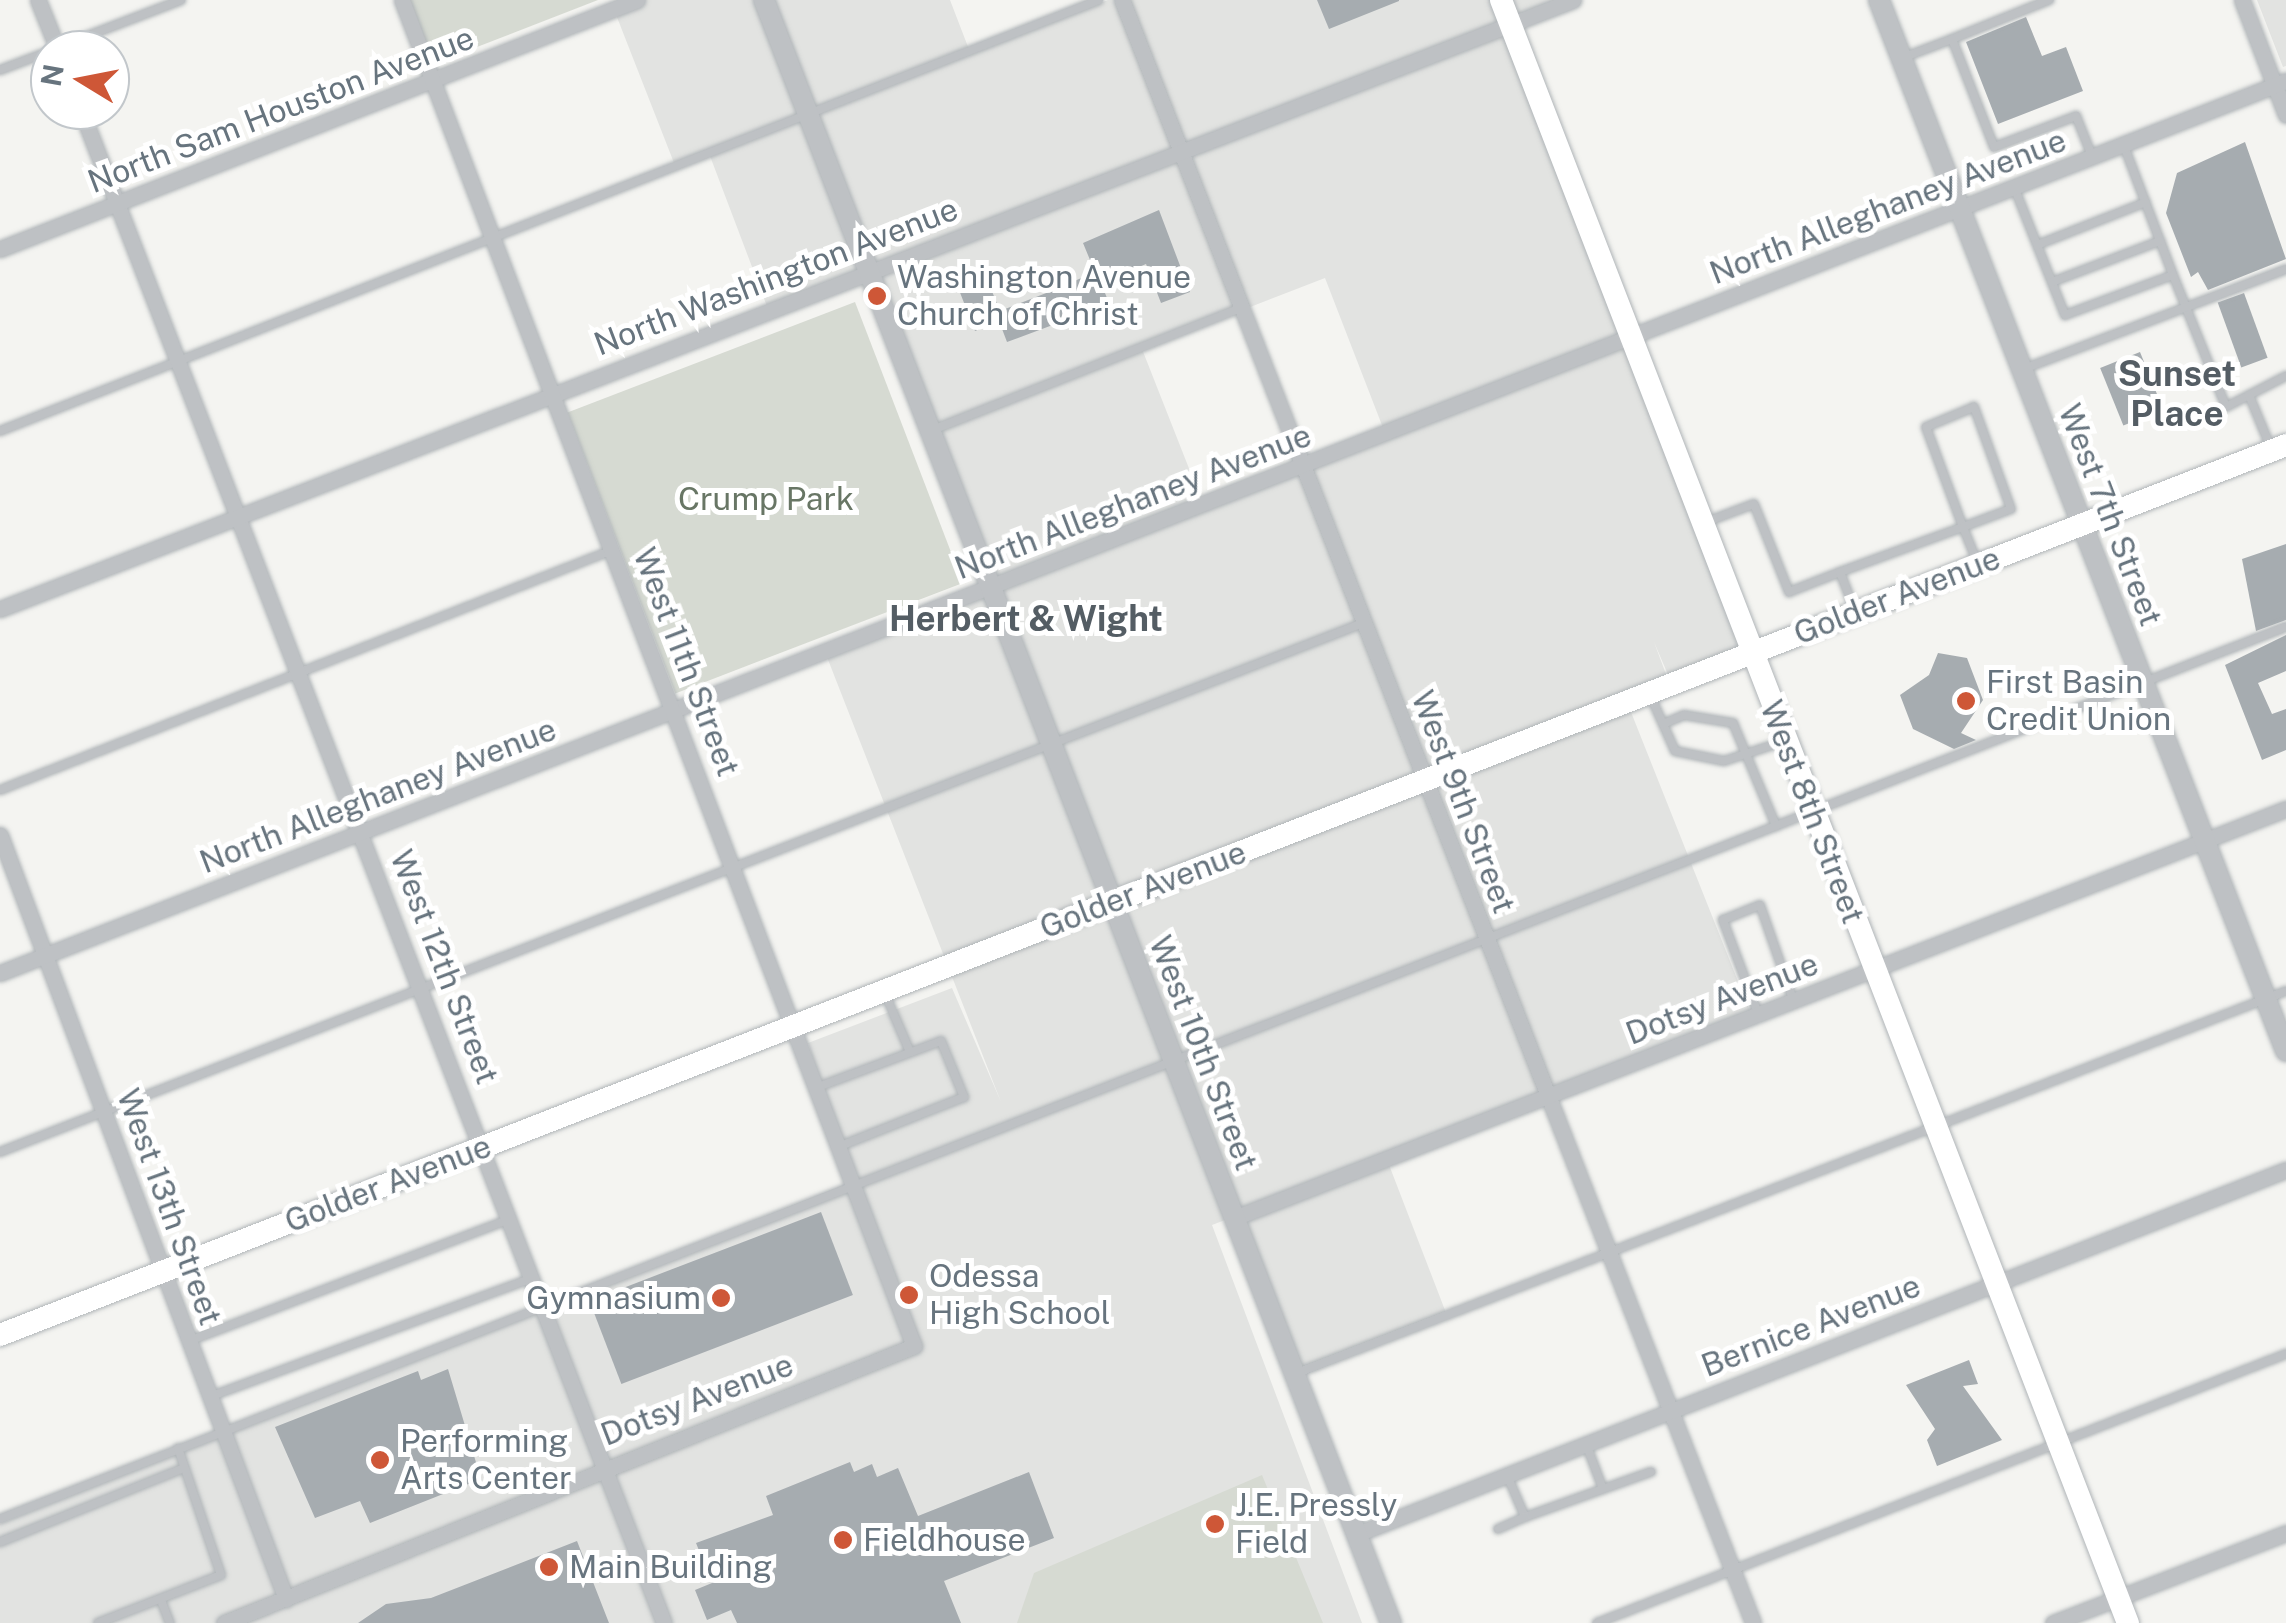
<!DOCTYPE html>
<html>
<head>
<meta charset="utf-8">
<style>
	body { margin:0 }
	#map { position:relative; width:2286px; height:1623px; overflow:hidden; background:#f4f4f1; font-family:"Public Sans",sans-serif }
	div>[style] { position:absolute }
	.built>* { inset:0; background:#e2e3e1 }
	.green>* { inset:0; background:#d6dad2; transform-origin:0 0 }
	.building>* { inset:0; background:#a6acb0; transform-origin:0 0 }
	.roads { filter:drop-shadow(0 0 2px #b0b5b8) drop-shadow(0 0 2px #b0b5b8) }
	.service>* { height:8px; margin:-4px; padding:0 4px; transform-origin:4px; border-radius:4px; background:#bec1c4 }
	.minor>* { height:15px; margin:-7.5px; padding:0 7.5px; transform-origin:7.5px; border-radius:7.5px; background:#bec1c4 }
	.tertiary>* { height:20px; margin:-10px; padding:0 10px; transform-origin:10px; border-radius:10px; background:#bec1c4 }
	.secondary>* { height:22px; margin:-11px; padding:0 11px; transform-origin:11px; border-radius:11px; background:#fff }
	.dots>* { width:28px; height:28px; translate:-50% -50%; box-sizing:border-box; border:5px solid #fff; border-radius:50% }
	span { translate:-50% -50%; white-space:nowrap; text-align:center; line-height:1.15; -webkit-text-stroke:10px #fff; paint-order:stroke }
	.street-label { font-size:32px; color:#67747e }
	.poi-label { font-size:32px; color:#67747e }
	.left { translate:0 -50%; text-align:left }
	.right { translate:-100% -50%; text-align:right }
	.park-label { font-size:32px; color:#687665 }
	.neighbourhood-label { font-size:35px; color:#545d64; font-weight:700 }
	.north { position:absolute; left:30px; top:30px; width:100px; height:100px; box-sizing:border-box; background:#fff; border:2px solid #c2c7cb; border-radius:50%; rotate:280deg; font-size:28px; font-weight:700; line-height:40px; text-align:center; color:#67747e }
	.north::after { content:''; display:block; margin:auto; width:35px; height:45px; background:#ce5737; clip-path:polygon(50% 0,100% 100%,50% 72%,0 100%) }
</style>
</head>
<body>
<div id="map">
	<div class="built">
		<div style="clip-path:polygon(evenodd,631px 0,950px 0,970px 52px,1108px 0,1575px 0,1514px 24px,1757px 651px,1672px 684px,1654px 642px,1670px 685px,1627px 702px,1751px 1014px,1386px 1157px,1448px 1318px,1296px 1378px,1233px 1217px,1212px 1225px,1362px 1623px,0 1623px,0 1524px,853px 1181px,808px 1043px,952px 988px,1001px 1102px,825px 652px,990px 587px,869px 271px,768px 309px,710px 156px,676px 168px,613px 7px,631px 0,1325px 278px,1385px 433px,1203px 504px,1142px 349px,1325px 278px)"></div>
		<div style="clip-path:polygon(2257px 0,2286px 0,2286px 66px,2283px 67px)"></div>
	</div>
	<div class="green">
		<div style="clip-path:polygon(408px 0,598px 0,433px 64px)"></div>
		<div style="left:855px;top:302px;width:301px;height:308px;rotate:69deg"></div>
		<div style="clip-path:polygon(1262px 1475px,1323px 1623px,1017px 1623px,1034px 1573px)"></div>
	</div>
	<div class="building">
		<div style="clip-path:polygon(1317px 0,1399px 0,1399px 1px,1329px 29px)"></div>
		<div style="clip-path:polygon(2026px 17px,2042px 56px,2066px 47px,2083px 91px,1998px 124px,1966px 42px)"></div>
		<div style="clip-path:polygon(2245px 142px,2286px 259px,2208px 290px,2198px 272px,2191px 277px,2166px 213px,2177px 173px)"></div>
		<div style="clip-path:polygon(1159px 210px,1190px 292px,1161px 303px,1146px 264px,1101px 283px,1109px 303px,1066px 320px,1007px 342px,999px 321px,975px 331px,959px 290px,987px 279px,1000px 311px,1054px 290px,1095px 272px,1083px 243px)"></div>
		<div style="left:2244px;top:293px;width:69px;height:28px;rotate:70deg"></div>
		<div style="left:2140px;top:352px;width:62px;height:43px;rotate:68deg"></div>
		<div style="clip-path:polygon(2286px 544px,2286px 620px,2256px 631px,2242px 559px)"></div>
		<div style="clip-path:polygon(2286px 635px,2286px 671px,2258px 683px,2272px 714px,2286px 709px,2286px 750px,2262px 760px,2225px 665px)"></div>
		<div style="clip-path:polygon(1938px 653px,1967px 658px,1983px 700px,1961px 733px,1976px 740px,1954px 749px,1913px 729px,1900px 695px,1929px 675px)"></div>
		<div style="left:821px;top:1212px;width:89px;height:248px;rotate:69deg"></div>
		<div style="clip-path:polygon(1969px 1360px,1978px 1384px,1963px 1386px,2002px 1440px,1937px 1466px,1927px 1440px,1935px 1429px,1906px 1385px)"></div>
		<div style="clip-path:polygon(448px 1369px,481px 1479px,370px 1523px,360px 1501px,315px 1518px,275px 1427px,418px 1371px,421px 1380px)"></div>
		<div style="clip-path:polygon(850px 1462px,854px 1472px,872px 1464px,877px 1477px,898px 1468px,918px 1516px,1029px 1472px,1054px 1538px,944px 1581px,961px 1623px,737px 1623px,731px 1610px,707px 1620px,695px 1590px,712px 1583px,696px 1543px,773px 1515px,766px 1496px)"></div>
		<div style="clip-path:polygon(577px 1541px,609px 1623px,358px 1623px,386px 1604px,431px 1598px)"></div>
	</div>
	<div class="roads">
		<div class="service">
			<div style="left:1952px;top:39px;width:105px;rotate:-21.9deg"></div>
			<div style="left:56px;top:48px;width:134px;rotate:-21deg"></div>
			<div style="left:1902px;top:58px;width:53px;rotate:-20.8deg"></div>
			<div style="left:1952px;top:39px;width:116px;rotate:68.7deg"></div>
			<div style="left:1994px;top:147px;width:88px;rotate:-20.7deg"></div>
			<div style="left:2076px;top:116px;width:43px;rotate:68.2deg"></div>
			<div style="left:0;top:70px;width:53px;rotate:-20.8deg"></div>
			<div style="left:2014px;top:187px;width:138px;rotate:68.3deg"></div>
			<div style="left:2065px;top:315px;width:115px;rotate:-20.3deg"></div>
			<div style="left:2173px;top:275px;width:138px;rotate:-110.8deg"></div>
			<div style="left:2037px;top:245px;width:117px;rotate:-21.5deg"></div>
			<div style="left:2173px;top:275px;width:142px;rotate:68.1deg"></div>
			<div style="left:2226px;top:407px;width:68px;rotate:-27.3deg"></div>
			<div style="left:2052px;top:282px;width:116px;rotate:-20.8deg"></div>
			<div style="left:2026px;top:368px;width:278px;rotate:-20.8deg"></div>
			<div style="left:2249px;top:395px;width:55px;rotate:67.6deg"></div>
			<div style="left:935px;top:429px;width:329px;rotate:-21.6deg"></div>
			<div style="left:0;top:431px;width:1180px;rotate:-21.41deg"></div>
			<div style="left:1706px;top:522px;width:51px;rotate:-20.6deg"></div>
			<div style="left:1754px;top:504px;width:95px;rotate:68.3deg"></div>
			<div style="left:1789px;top:592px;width:55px;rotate:-21.4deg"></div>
			<div style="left:1840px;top:572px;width:131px;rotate:-20.1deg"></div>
			<div style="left:1963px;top:527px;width:51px;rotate:-20.6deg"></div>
			<div style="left:2011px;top:509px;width:109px;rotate:-109.9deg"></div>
			<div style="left:1974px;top:407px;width:52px;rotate:157.4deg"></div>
			<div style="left:1926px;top:427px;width:107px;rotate:69.7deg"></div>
			<div style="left:1963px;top:527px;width:37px;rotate:68deg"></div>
			<div style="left:1840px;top:572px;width:39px;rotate:69deg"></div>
			<div style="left:1650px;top:695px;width:61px;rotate:65.9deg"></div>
			<div style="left:1675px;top:751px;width:50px;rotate:11.5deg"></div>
			<div style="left:1724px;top:761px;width:64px;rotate:-18.2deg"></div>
			<div style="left:1663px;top:724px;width:23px;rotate:-23deg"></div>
			<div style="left:1684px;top:715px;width:50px;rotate:9.3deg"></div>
			<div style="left:1733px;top:723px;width:112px;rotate:67.3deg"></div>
			<div style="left:0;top:790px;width:655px;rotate:-21.4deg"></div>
			<div style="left:886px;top:996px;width:61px;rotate:66.8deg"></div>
			<div style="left:1759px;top:1016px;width:103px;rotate:-110.6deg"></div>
			<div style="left:1723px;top:920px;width:40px;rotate:-22deg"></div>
			<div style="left:1760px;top:905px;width:103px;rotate:70.7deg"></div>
			<div style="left:818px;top:1087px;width:131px;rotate:-20.5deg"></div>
			<div style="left:941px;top:1041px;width:61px;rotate:67.7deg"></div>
			<div style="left:964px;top:1097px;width:133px;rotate:158.4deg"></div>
			<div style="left:0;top:1152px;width:1462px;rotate:-21.21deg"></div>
			<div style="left:189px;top:1341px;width:340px;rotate:-20.8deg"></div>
			<div style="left:1297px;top:1373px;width:1060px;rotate:-21.12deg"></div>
			<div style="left:209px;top:1397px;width:344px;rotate:-20.2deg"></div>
			<div style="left:1586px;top:1444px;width:48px;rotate:69.3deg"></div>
			<div style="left:1507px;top:1475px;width:46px;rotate:66.8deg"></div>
			<div style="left:1525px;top:1517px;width:134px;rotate:-19.7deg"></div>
			<div style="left:0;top:1519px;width:2454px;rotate:-21.32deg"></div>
			<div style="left:1498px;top:1529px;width:30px;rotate:-24deg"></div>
			<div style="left:0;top:1542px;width:198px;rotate:-21.9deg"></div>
			<div style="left:161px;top:1600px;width:25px;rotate:69deg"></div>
			<div style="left:98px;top:1623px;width:132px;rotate:-21.3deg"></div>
			<div style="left:221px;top:1575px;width:134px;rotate:-108.7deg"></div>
			<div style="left:1597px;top:1623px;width:740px;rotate:-21.33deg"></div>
		</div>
		<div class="minor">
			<div style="left:38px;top:0;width:54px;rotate:68.2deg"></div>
			<div style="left:1122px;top:0;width:1741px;rotate:68.75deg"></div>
			<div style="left:2242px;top:0;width:123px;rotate:69.1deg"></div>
			<div style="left:81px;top:110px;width:1621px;rotate:68.93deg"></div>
			<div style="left:0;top:249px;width:684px;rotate:-21.35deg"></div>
			<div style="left:0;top:609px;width:1687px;rotate:-21.16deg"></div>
			<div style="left:0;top:835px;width:816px;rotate:69.48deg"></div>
			<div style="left:0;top:973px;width:2454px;rotate:-21.32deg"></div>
			<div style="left:1234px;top:1218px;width:1129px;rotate:-21.25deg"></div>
			<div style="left:1357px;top:1534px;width:998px;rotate:-21.4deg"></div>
			<div style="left:224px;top:1623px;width:744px;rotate:-21.87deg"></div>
			<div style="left:914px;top:1346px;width:1440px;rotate:-110.83deg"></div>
			<div style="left:2053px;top:1623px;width:250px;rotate:-21.1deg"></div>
		</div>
		<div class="tertiary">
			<div style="left:764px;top:0;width:1740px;rotate:68.88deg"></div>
			<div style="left:1879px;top:0;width:1127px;rotate:68.83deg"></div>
		</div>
		<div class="secondary">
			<div style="left:1501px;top:0;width:1740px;rotate:68.88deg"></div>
			<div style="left:0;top:1335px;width:2453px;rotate:-21.27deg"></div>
		</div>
	</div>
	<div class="dots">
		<div style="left:877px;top:296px;background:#ce5737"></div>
		<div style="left:1966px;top:701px;background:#ce5737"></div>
		<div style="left:909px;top:1295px;background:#ce5737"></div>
		<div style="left:721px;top:1298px;background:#ce5737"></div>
		<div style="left:380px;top:1460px;background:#ce5737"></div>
		<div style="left:1215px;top:1524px;background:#ce5737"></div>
		<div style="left:843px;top:1540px;background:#ce5737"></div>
		<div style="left:549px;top:1567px;background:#ce5737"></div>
	</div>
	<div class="street-label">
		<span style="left:281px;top:110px;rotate:-21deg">North Sam Houston Avenue</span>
		<span style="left:1888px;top:207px;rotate:-21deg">North Alleghaney Avenue</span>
		<span style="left:776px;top:277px;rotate:-21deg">North Washington Avenue</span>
		<span style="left:1133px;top:502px;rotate:-21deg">North Alleghaney Avenue</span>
		<span style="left:2110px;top:515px;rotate:69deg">West 7th Street</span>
		<span style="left:1897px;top:596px;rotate:-21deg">Golder Avenue</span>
		<span style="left:686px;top:662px;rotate:69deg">West 11th Street</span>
		<span style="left:378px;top:796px;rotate:-21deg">North Alleghaney Avenue</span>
		<span style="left:1463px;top:802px;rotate:69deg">West 9th Street</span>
		<span style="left:1812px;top:812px;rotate:69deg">West 8th Street</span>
		<span style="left:1143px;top:890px;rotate:-21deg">Golder Avenue</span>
		<span style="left:444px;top:967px;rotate:69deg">West 12th Street</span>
		<span style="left:1722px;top:999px;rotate:-21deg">Dotsy Avenue</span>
		<span style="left:1203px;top:1053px;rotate:69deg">West 10th Street</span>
		<span style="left:388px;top:1184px;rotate:-21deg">Golder Avenue</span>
		<span style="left:169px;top:1207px;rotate:70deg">West 13th Street</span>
		<span style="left:1811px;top:1326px;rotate:-21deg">Bernice Avenue</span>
		<span style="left:697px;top:1400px;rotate:-21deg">Dotsy Avenue</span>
	</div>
	<div class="poi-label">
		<span class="left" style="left:897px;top:296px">Washington Avenue<br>Church of Christ</span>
		<span class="left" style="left:1986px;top:701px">First Basin<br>Credit Union</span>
		<span class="left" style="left:929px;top:1295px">Odessa<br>High School</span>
		<span class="right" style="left:701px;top:1298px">Gymnasium</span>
		<span class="left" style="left:400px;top:1460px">Performing<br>Arts Center</span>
		<span class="left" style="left:1235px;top:1524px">J.E. Pressly<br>Field</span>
		<span class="left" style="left:863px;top:1540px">Fieldhouse</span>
		<span class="left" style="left:569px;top:1567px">Main Building</span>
	</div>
	<div class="park-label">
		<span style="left:766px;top:499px">Crump Park</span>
	</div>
	<div class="neighbourhood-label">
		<span style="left:2177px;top:394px">Sunset<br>Place</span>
		<span style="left:1026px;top:619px">Herbert &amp; Wight</span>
	</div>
	<div class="north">N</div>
</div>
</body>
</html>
